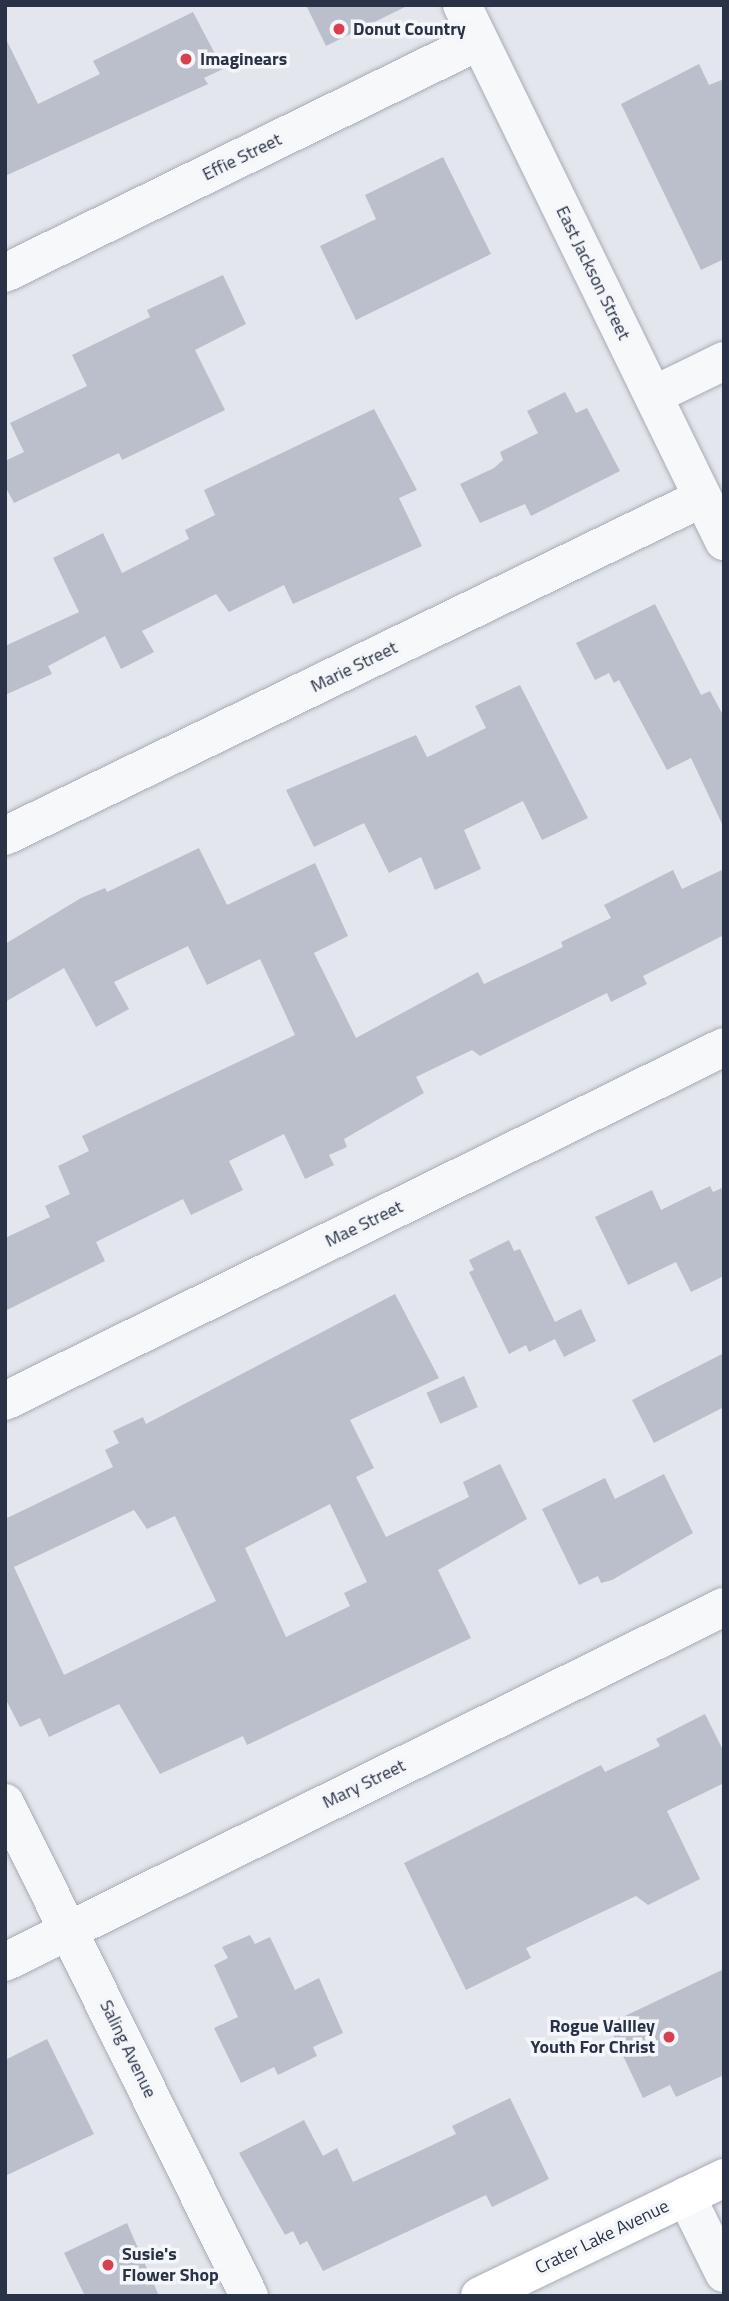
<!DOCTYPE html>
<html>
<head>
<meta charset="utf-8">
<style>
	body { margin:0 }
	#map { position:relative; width:729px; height:2301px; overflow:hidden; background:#e3e6ec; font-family:"Titillium Web",sans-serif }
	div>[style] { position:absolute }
	.building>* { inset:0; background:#babfcb; transform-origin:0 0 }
	.roads { filter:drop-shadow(0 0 2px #a7acb7) drop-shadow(0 0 2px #a7acb7) }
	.minor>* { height:38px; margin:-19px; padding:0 19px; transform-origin:19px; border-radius:19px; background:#f7f8fa }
	.major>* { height:38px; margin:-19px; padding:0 19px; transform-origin:19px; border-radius:19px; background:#fff }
	.dots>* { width:19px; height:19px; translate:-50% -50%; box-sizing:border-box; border:4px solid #f4f6f9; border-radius:50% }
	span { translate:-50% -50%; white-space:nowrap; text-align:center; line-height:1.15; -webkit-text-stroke:7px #f4f6f9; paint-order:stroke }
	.poi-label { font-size:18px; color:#293246; font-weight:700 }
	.left { translate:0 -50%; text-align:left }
	.right { translate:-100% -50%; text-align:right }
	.street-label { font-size:18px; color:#293246 }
	.frame { position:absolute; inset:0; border:7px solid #293246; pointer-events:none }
</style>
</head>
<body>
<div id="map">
	<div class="building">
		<div style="clip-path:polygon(306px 5px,409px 5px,326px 46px)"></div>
		<div style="clip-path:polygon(193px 12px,223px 69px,204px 78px,208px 84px,5px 176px,5px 37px,38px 104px,100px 74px,93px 61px)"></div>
		<div style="clip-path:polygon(699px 64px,709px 85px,724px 79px,724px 259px,701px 270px,621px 104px)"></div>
		<div style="clip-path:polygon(443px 157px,491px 254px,356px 320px,320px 246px,376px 219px,365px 195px)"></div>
		<div style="clip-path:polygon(223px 275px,246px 324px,195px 350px,225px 410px,122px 460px,119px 453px,14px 503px,5px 486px,5px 461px,24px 452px,10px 423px,87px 386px,72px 355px,150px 317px,147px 310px)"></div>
		<div style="clip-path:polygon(565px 392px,576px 413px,587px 408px,620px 471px,531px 516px,525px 504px,480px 523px,460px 484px,494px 468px,503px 460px,500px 452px,538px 433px,527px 411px)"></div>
		<div style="clip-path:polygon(374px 409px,417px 490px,399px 498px,422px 546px,293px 604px,284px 585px,229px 612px,216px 594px,142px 631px,154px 652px,121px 669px,105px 636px,48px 666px,52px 674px,5px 695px,5px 646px,79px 612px,53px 558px,103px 533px,122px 573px,189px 539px,185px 530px,215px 515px,204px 490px)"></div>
		<div style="clip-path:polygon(655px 604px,701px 695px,710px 691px,724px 717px,724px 828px,691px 758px,667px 770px,619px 680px,614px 683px,609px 673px,595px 680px,576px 643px)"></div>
		<div style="clip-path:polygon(520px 685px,588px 818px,542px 840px,523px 801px,464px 830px,481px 869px,435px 890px,421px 857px,389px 873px,364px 823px,314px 847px,286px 790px,416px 735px,427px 757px,432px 755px,486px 728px,475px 706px)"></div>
		<div style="clip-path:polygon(199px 848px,227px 905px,315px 863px,348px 936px,314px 953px,356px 1038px,478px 972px,484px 984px,563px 947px,561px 942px,611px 918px,604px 905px,673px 870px,682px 889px,724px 869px,724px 935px,643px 976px,647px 984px,611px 1002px,607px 993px,480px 1056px,472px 1050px,416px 1077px,424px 1093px,344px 1139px,347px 1147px,329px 1155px,334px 1165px,305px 1179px,284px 1134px,229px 1161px,243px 1190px,191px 1215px,183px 1199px,96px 1242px,105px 1261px,5px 1311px,5px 1238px,50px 1217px,45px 1206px,70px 1194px,58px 1166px,89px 1151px,82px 1136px,295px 1035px,260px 959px,207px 985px,188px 946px,114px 982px,129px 1009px,96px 1027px,64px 968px,5px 1002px,5px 944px,81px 898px,105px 888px,107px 892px)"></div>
		<div style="clip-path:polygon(710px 1186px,713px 1192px,724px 1187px,724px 1276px,691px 1292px,676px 1262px,628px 1285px,595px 1217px,652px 1190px,661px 1210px)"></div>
		<div style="clip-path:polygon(509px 1240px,514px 1251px,520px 1249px,555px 1322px,581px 1309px,596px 1341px,564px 1357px,555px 1339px,529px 1352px,526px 1345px,509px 1354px,469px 1272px,474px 1270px,469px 1260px)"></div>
		<div style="clip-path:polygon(evenodd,395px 1294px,439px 1378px,350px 1420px,374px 1468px,356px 1477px,386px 1537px,469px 1497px,463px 1482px,500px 1464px,527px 1519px,438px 1570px,471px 1638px,247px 1745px,243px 1736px,160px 1774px,119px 1704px,49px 1737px,40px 1718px,20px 1727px,5px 1698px,5px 1519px,113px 1467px,105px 1450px,119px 1443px,113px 1431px,143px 1417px,146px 1424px,395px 1294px,330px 1504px,367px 1582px,344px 1593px,350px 1606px,286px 1637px,245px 1548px,330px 1504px,395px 1294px,134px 1510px,147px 1529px,175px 1516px,216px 1601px,64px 1675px,14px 1567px,134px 1510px)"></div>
		<div style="clip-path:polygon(724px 1353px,724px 1407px,654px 1443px,632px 1400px)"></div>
		<div style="left:464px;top:1376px;width:34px;height:41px;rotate:66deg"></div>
		<div style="clip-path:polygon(664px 1474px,693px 1533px,612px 1580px,601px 1583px,598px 1576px,579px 1585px,542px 1509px,605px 1478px,615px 1499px)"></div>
		<div style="clip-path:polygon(705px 1714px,724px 1752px,724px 1783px,667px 1811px,700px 1879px,648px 1905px,636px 1896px,526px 1948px,531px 1958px,466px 1990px,404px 1863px,601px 1765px,605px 1772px,660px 1746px,656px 1739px)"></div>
		<div style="clip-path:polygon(250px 1935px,255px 1944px,270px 1937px,295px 1990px,319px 1978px,343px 2033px,313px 2047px,317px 2056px,278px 2075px,274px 2067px,241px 2083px,214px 2028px,238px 2017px,214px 1965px,228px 1958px,222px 1947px)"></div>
		<div style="clip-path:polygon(724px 1969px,724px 2075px,676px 2097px,670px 2085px,643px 2098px,608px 2024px)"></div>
		<div style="clip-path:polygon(47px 2039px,94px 2134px,5px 2176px,5px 2060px)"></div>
		<div style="clip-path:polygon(510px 2098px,549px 2179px,492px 2207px,486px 2195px,323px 2271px,307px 2241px,300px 2245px,293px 2231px,285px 2235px,239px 2153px,304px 2120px,323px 2156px,337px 2148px,353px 2182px,456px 2134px,452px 2126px)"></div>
		<div style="clip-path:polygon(127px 2223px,159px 2296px,85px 2296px,64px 2253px)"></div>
	</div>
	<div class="roads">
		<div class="minor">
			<div style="left:462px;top:5px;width:597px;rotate:63.95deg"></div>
			<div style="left:5px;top:273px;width:528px;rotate:-26.08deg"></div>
			<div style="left:654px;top:395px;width:78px;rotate:-25.9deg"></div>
			<div style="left:5px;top:836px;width:775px;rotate:-25.87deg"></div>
			<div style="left:5px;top:1401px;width:801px;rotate:-26.21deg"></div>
			<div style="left:5px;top:1803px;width:550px;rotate:63.67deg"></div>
			<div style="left:5px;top:1962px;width:802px;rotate:-26.28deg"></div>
			<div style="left:686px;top:2196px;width:86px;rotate:63.7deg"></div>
		</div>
		<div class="major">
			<div style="left:480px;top:2296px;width:271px;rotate:-25.8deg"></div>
		</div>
	</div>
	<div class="dots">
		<div style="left:339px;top:29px;background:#d9404d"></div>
		<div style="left:186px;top:59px;background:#d9404d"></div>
		<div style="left:669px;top:2037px;background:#d9404d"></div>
		<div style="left:108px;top:2265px;background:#d9404d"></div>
	</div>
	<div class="poi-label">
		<span class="left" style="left:353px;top:29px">Donut Country</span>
		<span class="left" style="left:200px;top:59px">Imaginears</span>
		<span class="right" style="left:655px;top:2037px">Rogue Vallley<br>Youth For Christ</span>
		<span class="left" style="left:122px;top:2265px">Susie's<br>Flower Shop</span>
	</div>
	<div class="street-label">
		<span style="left:242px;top:157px;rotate:-26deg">Effie Street</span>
		<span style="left:593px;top:273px;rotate:64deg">East Jackson Street</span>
		<span style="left:354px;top:667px;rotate:-26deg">Marie Street</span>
		<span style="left:364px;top:1224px;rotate:-26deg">Mae Street</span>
		<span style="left:364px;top:1784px;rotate:-26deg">Mary Street</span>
		<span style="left:128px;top:2049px;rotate:64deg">Saling Avenue</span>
		<span style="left:602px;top:2237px;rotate:-26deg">Crater Lake Avenue</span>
	</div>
	<div class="frame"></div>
</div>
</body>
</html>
